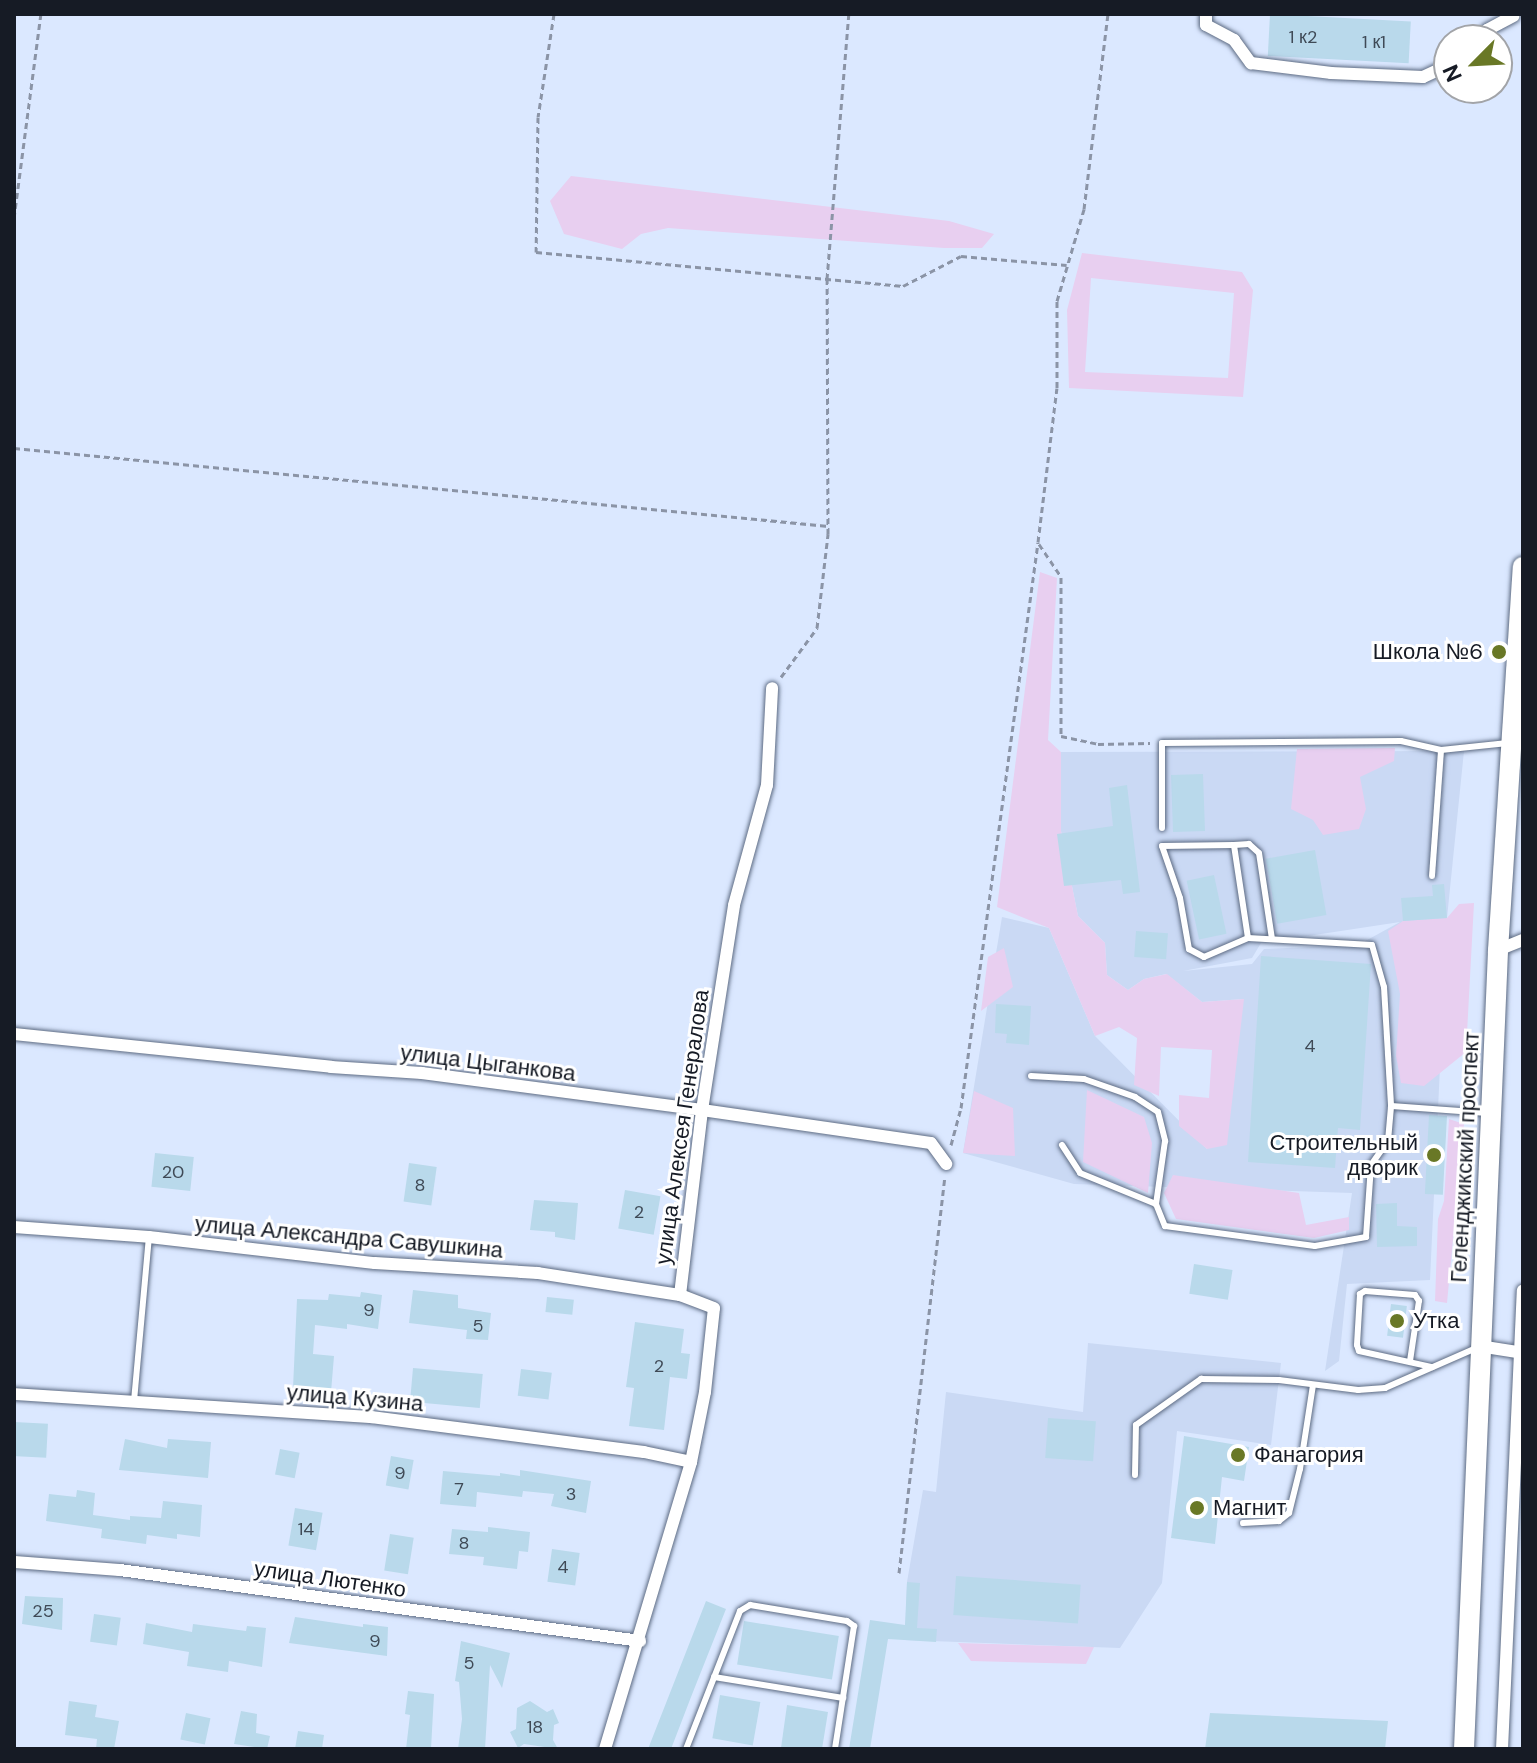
<!DOCTYPE html>
<html>
<head>
<meta charset="utf-8">
<style>
	body { margin:0 }
	#map { position:relative; width:1537px; height:1763px; overflow:hidden; background:#dbe8ff; font-family:"DM Sans",sans-serif }
	div>[style] { position:absolute }
	.built>* { inset:0; background:#cad9f4 }
	.green>* { inset:0; background:#e8cff0 }
	.building>* { inset:0; background:#b9d9eb; transform-origin:0 0 }
	.path>* { height:3px; margin-top:-1.5px; transform-origin:0; background:repeating-linear-gradient(90deg,#8b94a6 0 6px,transparent 0 10px) }
	.roads { filter:drop-shadow(0 0 2px #5d6b83) drop-shadow(0 0 2px #5d6b83) }
	.service>* { height:6px; margin:-3px; padding:0 3px; transform-origin:3px; border-radius:3px; background:#fff }
	.minor>* { height:12px; margin:-6px; padding:0 6px; transform-origin:6px; border-radius:6px; background:#fff }
	.primary>* { height:20px; margin:-10px; padding:0 10px; transform-origin:10px; border-radius:10px; background:#fff }
	.dots>* { width:22px; height:22px; translate:-50% -50%; box-sizing:border-box; border:4px solid #fff; border-radius:50% }
	span { translate:-50% -50%; white-space:nowrap; text-align:center; line-height:1.15; -webkit-text-stroke:6px #fff; paint-order:stroke }
	.number-label { font-size:18px; color:#3f4a56 }
	.number-label span { -webkit-text-stroke-width:0 }
	.poi-label { font-size:22px; color:#161b25 }
	.right { translate:-100% -50%; text-align:right }
	.left { translate:0 -50%; text-align:left }
	.street-label { font-size:22px; color:#161b25 }
	.frame { position:absolute; inset:0; border:16px solid #161b25; pointer-events:none }
	.north { position:absolute; left:1433px; top:24px; width:80px; height:80px; box-sizing:border-box; background:#fff; border:2px solid #a2a4a8; border-radius:50%; rotate:246deg; font-size:22px; font-weight:700; line-height:32px; text-align:center; color:#161b25 }
	.north::after { content:''; display:block; margin:auto; width:28px; height:36px; background:#697826; clip-path:polygon(50% 0,100% 100%,50% 72%,0 100%) }
</style>
</head>
<body>
<div id="map">
	<div class="built">
		<div style="clip-path:polygon(evenodd,1464px 751px,1447px 918px,1430px 1280px,1347px 1284px,1339px 1361px,1325px 1371px,1352px 1193px,1074px 1184px,963px 1153px,1002px 917px,1049px 928px,1095px 1036px,1207px 1149px,1243px 999px,1202px 1002px,1166px 974px,1144px 979px,1128px 990px,1107px 975px,1105px 943px,1078px 916px,1061px 831px,1061px 752px,1464px 751px,1400px 922px,1358px 945px,1264px 949px,1252px 964px,1183px 971px,1252px 958px,1261px 943px,1400px 922px)"></div>
		<div style="clip-path:polygon(1088px 1343px,1281px 1363px,1271px 1445px,1177px 1431px,1162px 1583px,1120px 1648px,905px 1640px,907px 1582px,923px 1490px,936px 1492px,946px 1392px,1083px 1412px)"></div>
	</div>
	<div class="green">
		<div style="clip-path:polygon(571px 176px,949px 221px,994px 234px,982px 248px,944px 248px,668px 228px,641px 234px,622px 249px,564px 234px,550px 201px)"></div>
		<div style="clip-path:polygon(evenodd,1082px 253px,1242px 272px,1253px 290px,1243px 397px,1069px 388px,1067px 310px,1082px 253px,1091px 278px,1234px 293px,1228px 378px,1085px 372px,1091px 278px)"></div>
		<div style="clip-path:polygon(1040px 572px,1057px 578px,1048px 740px,1061px 752px,1061px 831px,1078px 916px,1105px 943px,1107px 975px,1128px 990px,1144px 979px,1167px 974px,1202px 1002px,1244px 999px,1227px 1145px,1207px 1149px,1179px 1126px,1179px 1095px,1209px 1098px,1212px 1050px,1161px 1047px,1159px 1096px,1134px 1085px,1137px 1038px,1119px 1027px,1095px 1036px,1049px 928px,997px 907px)"></div>
		<div style="clip-path:polygon(1395px 748px,1394px 761px,1360px 777px,1366px 809px,1359px 829px,1323px 835px,1313px 820px,1291px 809px,1297px 749px)"></div>
		<div style="clip-path:polygon(1474px 903px,1466px 1052px,1424px 1086px,1401px 1083px,1396px 1056px,1400px 994px,1388px 931px,1403px 921px,1447px 918px,1459px 904px)"></div>
		<div style="clip-path:polygon(1004px 948px,1013px 987px,981px 1011px,988px 957px)"></div>
		<div style="clip-path:polygon(1087px 1090px,1144px 1117px,1152px 1143px,1148px 1193px,1083px 1162px)"></div>
		<div style="clip-path:polygon(974px 1091px,1013px 1108px,1015px 1156px,963px 1153px)"></div>
		<div style="clip-path:polygon(1449px 1119px,1464px 1124px,1447px 1303px,1435px 1301px,1438px 1219px,1444px 1201px)"></div>
		<div style="clip-path:polygon(1173px 1175px,1299px 1193px,1306px 1225px,1349px 1217px,1349px 1230px,1314px 1238px,1176px 1219px,1164px 1193px)"></div>
		<div style="clip-path:polygon(958px 1643px,1094px 1647px,1086px 1664px,971px 1661px)"></div>
	</div>
	<div class="building">
		<div style="left:1270px;top:14px;width:141px;height:42px;rotate:3deg"></div>
		<div style="left:1203px;top:774px;width:57px;height:32px;rotate:88deg"></div>
		<div style="clip-path:polygon(1127px 785px,1140px 892px,1123px 894px,1121px 880px,1064px 886px,1057px 834px,1113px 826px,1109px 788px)"></div>
		<div style="left:1315px;top:850px;width:66px;height:50px;rotate:80deg"></div>
		<div style="left:1214px;top:875px;width:60px;height:28px;rotate:78deg"></div>
		<div style="clip-path:polygon(1444px 884px,1447px 918px,1403px 921px,1401px 898px,1433px 896px,1432px 885px)"></div>
		<div style="left:1136px;top:931px;width:32px;height:26px;rotate:4deg"></div>
		<div style="clip-path:polygon(1261px 956px,1371px 964px,1360px 1130px,1338px 1128px,1335px 1168px,1248px 1162px)"></div>
		<div style="clip-path:polygon(996px 1004px,1031px 1006px,1029px 1045px,1006px 1043px,1007px 1034px,995px 1033px)"></div>
		<div style="left:1429px;top:1115px;width:18px;height:79px;rotate:3deg"></div>
		<div style="left:155px;top:1153px;width:39px;height:34px;rotate:6deg"></div>
		<div style="left:409px;top:1163px;width:28px;height:39px;rotate:8deg"></div>
		<div style="left:625px;top:1190px;width:36px;height:39px;rotate:10deg"></div>
		<div style="clip-path:polygon(534px 1200px,578px 1203px,575px 1240px,555px 1237px,555px 1232px,530px 1230px)"></div>
		<div style="clip-path:polygon(1397px 1203px,1397px 1226px,1417px 1227px,1417px 1246px,1377px 1247px,1376px 1204px)"></div>
		<div style="left:1194px;top:1264px;width:39px;height:30px;rotate:9deg"></div>
		<div style="clip-path:polygon(413px 1290px,458px 1295px,458px 1308px,491px 1313px,488px 1340px,466px 1339px,467px 1330px,409px 1323px)"></div>
		<div style="clip-path:polygon(361px 1292px,382px 1295px,378px 1329px,347px 1324px,347px 1329px,315px 1325px,313px 1354px,334px 1356px,331px 1392px,293px 1388px,297px 1299px,328px 1300px,329px 1294px,360px 1297px)"></div>
		<div style="left:547px;top:1297px;width:27px;height:15px;rotate:6deg"></div>
		<div style="left:1391px;top:1304px;width:16px;height:32px;rotate:7deg"></div>
		<div style="clip-path:polygon(635px 1322px,684px 1329px,681px 1353px,690px 1354px,687px 1379px,670px 1377px,664px 1430px,629px 1426px,634px 1388px,626px 1387px)"></div>
		<div style="left:413px;top:1368px;width:70px;height:34px;rotate:5deg"></div>
		<div style="left:521px;top:1369px;width:31px;height:27px;rotate:7deg"></div>
		<div style="left:1048px;top:1418px;width:48px;height:40px;rotate:4deg"></div>
		<div style="left:14px;top:1422px;width:34px;height:34px;rotate:3deg"></div>
		<div style="clip-path:polygon(1184px 1436px,1249px 1447px,1244px 1481px,1222px 1477px,1215px 1544px,1171px 1538px)"></div>
		<div style="clip-path:polygon(125px 1439px,167px 1448px,168px 1439px,211px 1442px,208px 1478px,119px 1470px)"></div>
		<div style="left:280px;top:1449px;width:20px;height:26px;rotate:11deg"></div>
		<div style="left:391px;top:1456px;width:23px;height:30px;rotate:10deg"></div>
		<div style="clip-path:polygon(520px 1470px,591px 1481px,586px 1513px,551px 1506px,554px 1494px,523px 1491px,522px 1497px,477px 1492px,476px 1507px,440px 1504px,443px 1471px,500px 1476px,500px 1473px,520px 1476px)"></div>
		<div style="clip-path:polygon(77px 1490px,95px 1493px,93px 1515px,130px 1520px,130px 1516px,161px 1518px,163px 1501px,202px 1505px,200px 1537px,177px 1534px,177px 1539px,147px 1535px,146px 1544px,101px 1538px,102px 1529px,46px 1521px,49px 1494px,76px 1497px)"></div>
		<div style="left:295px;top:1508px;width:28px;height:38px;rotate:10deg"></div>
		<div style="clip-path:polygon(488px 1527px,530px 1532px,528px 1552px,519px 1551px,517px 1569px,483px 1565px,484px 1557px,449px 1554px,452px 1529px,488px 1532px)"></div>
		<div style="left:390px;top:1534px;width:24px;height:37px;rotate:9deg"></div>
		<div style="left:552px;top:1549px;width:28px;height:33px;rotate:8deg"></div>
		<div style="left:956px;top:1576px;width:125px;height:39px;rotate:4deg"></div>
		<div style="clip-path:polygon(907px 1582px,920px 1583px,917px 1628px,937px 1629px,936px 1642px,888px 1639px,870px 1749px,849px 1749px,870px 1620px,905px 1625px)"></div>
		<div style="clip-path:polygon(25px 1596px,63px 1598px,62px 1630px,22px 1624px)"></div>
		<div style="clip-path:polygon(706px 1601px,726px 1609px,691px 1697px,671px 1749px,648px 1749px)"></div>
		<div style="left:94px;top:1614px;width:27px;height:28px;rotate:8deg"></div>
		<div style="clip-path:polygon(295px 1617px,363px 1627px,363px 1624px,388px 1627px,387px 1656px,289px 1643px)"></div>
		<div style="left:744px;top:1621px;width:96px;height:44px;rotate:9deg"></div>
		<div style="clip-path:polygon(146px 1623px,192px 1632px,193px 1624px,246px 1631px,247px 1626px,266px 1628px,262px 1667px,229px 1661px,228px 1672px,187px 1666px,189px 1652px,143px 1644px)"></div>
		<div style="clip-path:polygon(461px 1641px,510px 1653px,502px 1688px,490px 1665px,485px 1749px,458px 1749px,462px 1719px,459px 1682px,455px 1681px)"></div>
		<div style="clip-path:polygon(408px 1691px,434px 1694px,431px 1749px,406px 1749px,410px 1715px,405px 1714px)"></div>
		<div style="left:720px;top:1695px;width:41px;height:44px;rotate:10deg"></div>
		<div style="clip-path:polygon(69px 1701px,97px 1705px,95px 1717px,119px 1721px,114px 1749px,96px 1749px,97px 1739px,65px 1735px)"></div>
		<div style="clip-path:polygon(530px 1701px,547px 1712px,553px 1709px,559px 1723px,554px 1725px,553px 1740px,558px 1749px,524px 1744px,518px 1748px,510px 1732px,516px 1729px,517px 1708px)"></div>
		<div style="clip-path:polygon(787px 1705px,828px 1712px,822px 1749px,781px 1748px)"></div>
		<div style="clip-path:polygon(241px 1711px,257px 1714px,256px 1733px,270px 1736px,267px 1749px,234px 1744px)"></div>
		<div style="left:186px;top:1713px;width:25px;height:27px;rotate:12deg"></div>
		<div style="clip-path:polygon(1210px 1713px,1388px 1721px,1385px 1749px,1205px 1749px)"></div>
		<div style="clip-path:polygon(298px 1731px,324px 1735px,322px 1749px,295px 1749px)"></div>
	</div>
	<div class="path">
		<div style="left:554px;top:14px;width:104px;rotate:98.8deg"></div>
		<div style="left:538px;top:117px;width:135px;rotate:90.8deg"></div>
		<div style="left:536px;top:252px;width:369px;rotate:5.3deg"></div>
		<div style="left:903px;top:286px;width:65px;rotate:-27.3deg"></div>
		<div style="left:961px;top:256px;width:106px;rotate:4.9deg"></div>
		<div style="left:14px;top:218px;width:206px;rotate:-82.5deg"></div>
		<div style="left:14px;top:448px;width:818px;rotate:5.47deg"></div>
		<div style="left:1039px;top:544px;width:40px;rotate:56deg"></div>
		<div style="left:1061px;top:577px;width:159px;rotate:90deg"></div>
		<div style="left:1061px;top:736px;width:38px;rotate:12deg"></div>
		<div style="left:1098px;top:744px;width:52px;rotate:-1.1deg"></div>
		<div style="left:781px;top:677px;width:61px;rotate:-53.7deg"></div>
		<div style="left:817px;top:628px;width:95px;rotate:-83.3deg"></div>
		<div style="left:828px;top:534px;width:255px;rotate:-90.2deg"></div>
		<div style="left:827px;top:279px;width:266px;rotate:-85.3deg"></div>
		<div style="left:951px;top:1145px;width:38px;rotate:-75deg"></div>
		<div style="left:961px;top:1108px;width:571px;rotate:-82.25deg"></div>
		<div style="left:1038px;top:542px;width:155px;rotate:-83deg"></div>
		<div style="left:1057px;top:388px;width:87px;rotate:-90deg"></div>
		<div style="left:1057px;top:301px;width:96px;rotate:-73.6deg"></div>
		<div style="left:1084px;top:209px;width:196px;rotate:-83deg"></div>
		<div style="left:899px;top:1573px;width:400px;rotate:-83.4deg"></div>
	</div>
	<div class="roads">
		<div class="service">
			<div style="left:1162px;top:828px;width:85px;rotate:-90deg"></div>
			<div style="left:1162px;top:743px;width:239px;rotate:-0.5deg"></div>
			<div style="left:1401px;top:741px;width:41px;rotate:12.7deg"></div>
			<div style="left:1441px;top:750px;width:67px;rotate:-6deg"></div>
			<div style="left:1234px;top:845px;width:15px;rotate:-4deg"></div>
			<div style="left:1249px;top:844px;width:13px;rotate:42deg"></div>
			<div style="left:1259px;top:853px;width:87px;rotate:81.4deg"></div>
			<div style="left:1432px;top:876px;width:126px;rotate:-85.9deg"></div>
			<div style="left:1248px;top:938px;width:94px;rotate:-98.6deg"></div>
			<div style="left:1234px;top:845px;width:72px;rotate:179.2deg"></div>
			<div style="left:1162px;top:846px;width:55px;rotate:70.9deg"></div>
			<div style="left:1180px;top:898px;width:52px;rotate:80deg"></div>
			<div style="left:1189px;top:949px;width:17px;rotate:28deg"></div>
			<div style="left:1204px;top:957px;width:48px;rotate:-23.4deg"></div>
			<div style="left:1248px;top:938px;width:124px;rotate:3.2deg"></div>
			<div style="left:1372px;top:945px;width:44px;rotate:74.1deg"></div>
			<div style="left:1384px;top:987px;width:119px;rotate:86.6deg"></div>
			<div style="left:1031px;top:1076px;width:53px;rotate:3.2deg"></div>
			<div style="left:1084px;top:1079px;width:54px;rotate:19.4deg"></div>
			<div style="left:1135px;top:1097px;width:27px;rotate:33deg"></div>
			<div style="left:1158px;top:1112px;width:30px;rotate:76deg"></div>
			<div style="left:1165px;top:1141px;width:64px;rotate:98.1deg"></div>
			<div style="left:1156px;top:1204px;width:24px;rotate:68deg"></div>
			<div style="left:1165px;top:1226px;width:151px;rotate:7.6deg"></div>
			<div style="left:1315px;top:1246px;width:52px;rotate:-10deg"></div>
			<div style="left:1366px;top:1237px;width:72px;rotate:-86deg"></div>
			<div style="left:1371px;top:1165px;width:29px;rotate:-55deg"></div>
			<div style="left:1388px;top:1141px;width:35px;rotate:-85deg"></div>
			<div style="left:1391px;top:1106px;width:97px;rotate:4.1deg"></div>
			<div style="left:1062px;top:1145px;width:33px;rotate:57deg"></div>
			<div style="left:1080px;top:1173px;width:82px;rotate:22.2deg"></div>
			<div style="left:1410px;top:1361px;width:61px;rotate:-81.5deg"></div>
			<div style="left:1419px;top:1301px;width:7px;rotate:-124deg"></div>
			<div style="left:1415px;top:1295px;width:50px;rotate:-175.4deg"></div>
			<div style="left:1365px;top:1291px;width:6px;rotate:149deg"></div>
			<div style="left:1360px;top:1294px;width:51px;rotate:93.4deg"></div>
			<div style="left:1357px;top:1345px;width:6px;rotate:72deg"></div>
			<div style="left:1359px;top:1351px;width:75px;rotate:12.4deg"></div>
			<div style="left:134px;top:1401px;width:165px;rotate:-84.8deg"></div>
			<div style="left:1135px;top:1475px;width:50px;rotate:-88.9deg"></div>
			<div style="left:1136px;top:1425px;width:80px;rotate:-35.3deg"></div>
			<div style="left:1201px;top:1379px;width:78px;rotate:0.7deg"></div>
			<div style="left:1279px;top:1380px;width:80px;rotate:7.2deg"></div>
			<div style="left:1358px;top:1390px;width:27px;rotate:-4deg"></div>
			<div style="left:1385px;top:1388px;width:99px;rotate:-23.7deg"></div>
			<div style="left:1243px;top:1523px;width:36px;rotate:-3deg"></div>
			<div style="left:1279px;top:1521px;width:13px;rotate:-39deg"></div>
			<div style="left:1289px;top:1513px;width:45px;rotate:-76deg"></div>
			<div style="left:1300px;top:1469px;width:85px;rotate:-81.2deg"></div>
			<div style="left:714px;top:1677px;width:131px;rotate:9.2deg"></div>
			<div style="left:686px;top:1749px;width:148px;rotate:-68.6deg"></div>
			<div style="left:740px;top:1611px;width:12px;rotate:-31deg"></div>
			<div style="left:750px;top:1605px;width:98px;rotate:9.4deg"></div>
			<div style="left:847px;top:1621px;width:9px;rotate:36deg"></div>
			<div style="left:854px;top:1626px;width:124px;rotate:98.8deg"></div>
		</div>
		<div class="minor">
			<div style="left:1206px;top:14px;width:11px;rotate:90deg"></div>
			<div style="left:1206px;top:25px;width:32px;rotate:28deg"></div>
			<div style="left:1234px;top:40px;width:29px;rotate:54deg"></div>
			<div style="left:1251px;top:63px;width:81px;rotate:7.1deg"></div>
			<div style="left:1331px;top:73px;width:92px;rotate:2.5deg"></div>
			<div style="left:1423px;top:77px;width:29px;rotate:-25deg"></div>
			<div style="left:1481px;top:40px;width:12px;rotate:-59deg"></div>
			<div style="left:1487px;top:30px;width:30px;rotate:-28deg"></div>
			<div style="left:1498px;top:950px;width:27px;rotate:-22deg"></div>
			<div style="left:14px;top:1034px;width:319px;rotate:5.9deg"></div>
			<div style="left:331px;top:1067px;width:91px;rotate:3.8deg"></div>
			<div style="left:422px;top:1073px;width:282px;rotate:7.5deg"></div>
			<div style="left:702px;top:1110px;width:231px;rotate:8.2deg"></div>
			<div style="left:931px;top:1143px;width:26px;rotate:54deg"></div>
			<div style="left:14px;top:1227px;width:135px;rotate:4.2deg"></div>
			<div style="left:149px;top:1237px;width:227px;rotate:6.6deg"></div>
			<div style="left:375px;top:1263px;width:163px;rotate:3.5deg"></div>
			<div style="left:538px;top:1273px;width:144px;rotate:8.8deg"></div>
			<div style="left:1479px;top:1346px;width:45px;rotate:9deg"></div>
			<div style="left:14px;top:1394px;width:358px;rotate:3.7deg"></div>
			<div style="left:371px;top:1417px;width:275px;rotate:7.3deg"></div>
			<div style="left:644px;top:1452px;width:48px;rotate:12deg"></div>
			<div style="left:14px;top:1562px;width:106px;rotate:4.3deg"></div>
			<div style="left:120px;top:1570px;width:525px;rotate:7.77deg"></div>
			<div style="left:605px;top:1749px;width:300px;rotate:-73.3deg"></div>
			<div style="left:691px;top:1462px;width:71px;rotate:-78.7deg"></div>
			<div style="left:705px;top:1392px;width:84px;rotate:-83.9deg"></div>
			<div style="left:714px;top:1308px;width:36px;rotate:-159deg"></div>
			<div style="left:680px;top:1295px;width:186px;rotate:-83.2deg"></div>
			<div style="left:702px;top:1110px;width:207px;rotate:-81.1deg"></div>
			<div style="left:734px;top:905px;width:124px;rotate:-74.6deg"></div>
			<div style="left:767px;top:785px;width:97px;rotate:-87deg"></div>
			<div style="left:1502px;top:1749px;width:459px;rotate:-87.4deg"></div>
		</div>
		<div class="primary">
			<div style="left:1464px;top:1749px;width:800px;rotate:-87.56deg"></div>
			<div style="left:1498px;top:950px;width:384px;rotate:-86.3deg"></div>
		</div>
	</div>
	<div class="dots">
		<div style="left:1499px;top:652px;background:#697826"></div>
		<div style="left:1434px;top:1155px;background:#697826"></div>
		<div style="left:1397px;top:1321px;background:#697826"></div>
		<div style="left:1238px;top:1455px;background:#697826"></div>
		<div style="left:1197px;top:1508px;background:#697826"></div>
	</div>
	<div class="number-label">
		<span style="left:1303px;top:37px">1 к2</span>
		<span style="left:1374px;top:42px">1 к1</span>
		<span style="left:1310px;top:1046px">4</span>
		<span style="left:173px;top:1172px">20</span>
		<span style="left:420px;top:1185px">8</span>
		<span style="left:639px;top:1212px">2</span>
		<span style="left:369px;top:1310px">9</span>
		<span style="left:478px;top:1326px">5</span>
		<span style="left:659px;top:1366px">2</span>
		<span style="left:400px;top:1473px">9</span>
		<span style="left:459px;top:1489px">7</span>
		<span style="left:571px;top:1494px">3</span>
		<span style="left:306px;top:1529px">14</span>
		<span style="left:464px;top:1543px">8</span>
		<span style="left:563px;top:1567px">4</span>
		<span style="left:43px;top:1611px">25</span>
		<span style="left:375px;top:1641px">9</span>
		<span style="left:469px;top:1663px">5</span>
		<span style="left:535px;top:1727px">18</span>
	</div>
	<div class="poi-label">
		<span class="right" style="left:1483px;top:652px">Школа №6</span>
		<span class="right" style="left:1418px;top:1155px">Строительный<br>дворик</span>
		<span class="left" style="left:1413px;top:1321px">Утка</span>
		<span class="left" style="left:1254px;top:1455px">Фанагория</span>
		<span class="left" style="left:1213px;top:1508px">Магнит</span>
	</div>
	<div class="street-label">
		<span style="left:488px;top:1063px;rotate:7deg">улица Цыганкова</span>
		<span style="left:682px;top:1127px;rotate:-82deg">улица Алексея Генералова</span>
		<span style="left:1465px;top:1157px;rotate:-87deg">Геленджикский проспект</span>
		<span style="left:349px;top:1237px;rotate:5deg">улица Александра Савушкина</span>
		<span style="left:355px;top:1398px;rotate:5deg">улица Кузина</span>
		<span style="left:330px;top:1579px;rotate:8deg">улица Лютенко</span>
	</div>
	<div class="frame"></div>
	<div class="north">N</div>
</div>
</body>
</html>
